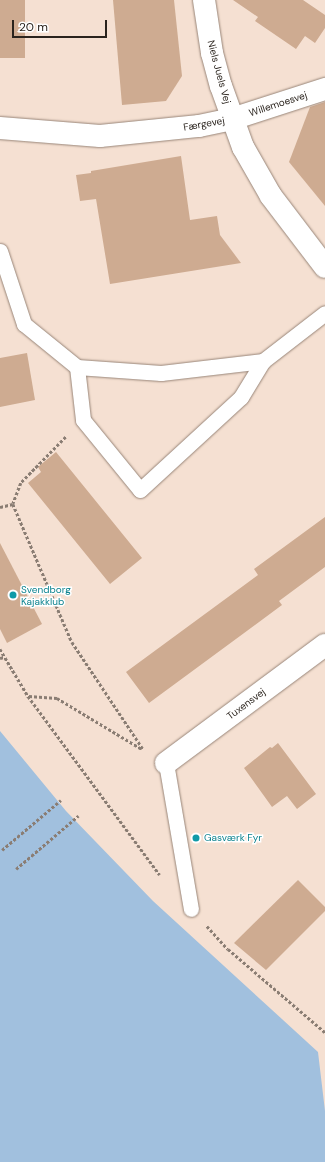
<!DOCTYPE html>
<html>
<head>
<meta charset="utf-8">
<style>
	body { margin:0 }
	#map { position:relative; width:325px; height:1162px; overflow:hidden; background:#f5e0d2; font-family:"DM Sans",sans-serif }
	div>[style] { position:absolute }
	.water>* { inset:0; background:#a1c0de }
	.building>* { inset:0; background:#ceab91; transform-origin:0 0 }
	.path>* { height:2.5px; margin-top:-1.25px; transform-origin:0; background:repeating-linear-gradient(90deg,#8a7d73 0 3px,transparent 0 5px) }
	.roads { filter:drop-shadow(0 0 1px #988578) drop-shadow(0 0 1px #988578) }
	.service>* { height:15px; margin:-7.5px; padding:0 7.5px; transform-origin:7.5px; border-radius:7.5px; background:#fff }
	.minor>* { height:22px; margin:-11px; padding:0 11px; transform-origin:11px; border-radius:11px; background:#fff }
	.tertiary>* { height:22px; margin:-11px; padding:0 11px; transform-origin:11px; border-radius:11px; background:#fff }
	.dots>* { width:11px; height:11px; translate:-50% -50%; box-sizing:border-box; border:2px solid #fff; border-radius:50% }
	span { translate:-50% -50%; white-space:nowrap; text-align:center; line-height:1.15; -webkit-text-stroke:3px #fff; paint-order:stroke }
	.street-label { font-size:10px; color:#2a231d }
	.culture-label { font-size:10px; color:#0d838f }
	.left { translate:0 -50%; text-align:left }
	.scale { position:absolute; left:12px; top:20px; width:95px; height:18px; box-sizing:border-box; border:2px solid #2a231d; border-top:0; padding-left:5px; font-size:12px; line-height:14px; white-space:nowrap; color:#2a231d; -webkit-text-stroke:3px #fff; paint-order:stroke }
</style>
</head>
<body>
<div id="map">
	<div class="water">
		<div style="clip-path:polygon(0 731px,66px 811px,153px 901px,318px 1052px,325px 1111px,325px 1162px,0 1162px)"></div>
	</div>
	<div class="building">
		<div style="left:0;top:0;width:25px;height:58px"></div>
		<div style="clip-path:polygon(113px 0,174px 0,182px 76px,166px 101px,122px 105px)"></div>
		<div style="clip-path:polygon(233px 0,303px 0,325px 15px,325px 28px,315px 43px,305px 36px,296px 49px,255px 21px,258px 17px)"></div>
		<div style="clip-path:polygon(325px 102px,325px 206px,289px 162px,310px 107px)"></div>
		<div style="clip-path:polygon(181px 156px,190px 220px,217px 216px,220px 235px,241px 263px,110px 284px,96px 199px,80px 201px,76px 175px,91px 173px,91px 171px)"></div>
		<div style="clip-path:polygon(27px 353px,35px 400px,0 407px,0 358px)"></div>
		<div style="clip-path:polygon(56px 452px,142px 558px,110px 584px,28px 483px,41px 472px,38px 467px)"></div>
		<div style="clip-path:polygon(325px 517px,325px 567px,279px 601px,282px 605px,149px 703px,126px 672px,258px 575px,254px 569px)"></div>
		<div style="clip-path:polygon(0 543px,42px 624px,7px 643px,0 629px)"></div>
		<div style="clip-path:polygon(278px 743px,316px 794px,297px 809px,287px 796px,272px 807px,244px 768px,270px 747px,272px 748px)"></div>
		<div style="clip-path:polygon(298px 880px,325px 907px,325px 911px,266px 970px,234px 943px)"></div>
	</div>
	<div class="path">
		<div style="left:66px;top:437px;width:64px;rotate:134.4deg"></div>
		<div style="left:21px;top:483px;width:22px;rotate:111deg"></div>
		<div style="left:13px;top:504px;width:150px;rotate:66.9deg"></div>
		<div style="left:72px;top:642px;width:128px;rotate:56.4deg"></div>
		<div style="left:0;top:507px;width:13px;rotate:-13deg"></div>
		<div style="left:0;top:649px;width:55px;rotate:59.2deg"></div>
		<div style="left:28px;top:696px;width:222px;rotate:53.6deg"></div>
		<div style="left:0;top:658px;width:4px;rotate:-14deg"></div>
		<div style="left:29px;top:696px;width:28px;rotate:4deg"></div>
		<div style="left:57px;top:698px;width:99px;rotate:31deg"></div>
		<div style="left:2px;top:850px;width:77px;rotate:-40.3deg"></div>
		<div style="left:16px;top:869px;width:82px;rotate:-40.5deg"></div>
		<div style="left:207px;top:926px;width:31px;rotate:48deg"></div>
		<div style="left:228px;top:949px;width:128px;rotate:40.6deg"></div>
	</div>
	<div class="roads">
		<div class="service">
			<div style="left:0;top:251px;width:77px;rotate:71.8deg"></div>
			<div style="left:24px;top:324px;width:68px;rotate:39.1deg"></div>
			<div style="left:77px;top:367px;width:84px;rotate:4.1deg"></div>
			<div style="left:161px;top:373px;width:103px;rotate:-6.7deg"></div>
			<div style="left:263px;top:361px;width:78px;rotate:-37.7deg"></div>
			<div style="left:77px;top:367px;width:53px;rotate:83.5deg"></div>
			<div style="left:83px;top:420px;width:90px;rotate:50.8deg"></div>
			<div style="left:140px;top:490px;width:137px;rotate:-42.6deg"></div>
			<div style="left:241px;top:397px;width:42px;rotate:-58.6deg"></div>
			<div style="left:166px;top:763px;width:148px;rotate:80.3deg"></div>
		</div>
		<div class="minor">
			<div style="left:0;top:128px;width:100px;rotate:4.6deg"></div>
			<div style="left:100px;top:136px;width:100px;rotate:-5.8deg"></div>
			<div style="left:199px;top:126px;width:34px;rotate:-12deg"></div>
			<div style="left:232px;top:119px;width:98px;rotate:-17.9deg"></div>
			<div style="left:166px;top:763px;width:198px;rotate:-36.6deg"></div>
		</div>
		<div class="tertiary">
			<div style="left:204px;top:0;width:54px;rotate:81.4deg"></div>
			<div style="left:212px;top:53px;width:34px;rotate:75deg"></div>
			<div style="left:221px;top:86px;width:65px;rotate:70.2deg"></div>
			<div style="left:243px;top:147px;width:56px;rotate:60.3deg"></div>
			<div style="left:271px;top:196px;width:89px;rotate:52.7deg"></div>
		</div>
	</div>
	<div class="dots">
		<div style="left:13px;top:595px;background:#0f9aa8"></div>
		<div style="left:196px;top:838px;background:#0f9aa8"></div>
	</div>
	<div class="street-label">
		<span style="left:219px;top:72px;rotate:75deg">Niels Juels Vej</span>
		<span style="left:278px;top:104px;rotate:-18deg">Willemoesvej</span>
		<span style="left:204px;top:124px;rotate:-10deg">Færgevej</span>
		<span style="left:246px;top:704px;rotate:-37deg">Tuxensvej</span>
	</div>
	<div class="culture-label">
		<span class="left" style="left:21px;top:595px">Svendborg<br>Kajakklub</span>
		<span class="left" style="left:204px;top:838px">Gasværk Fyr</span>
	</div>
	<div class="scale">20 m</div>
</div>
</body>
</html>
